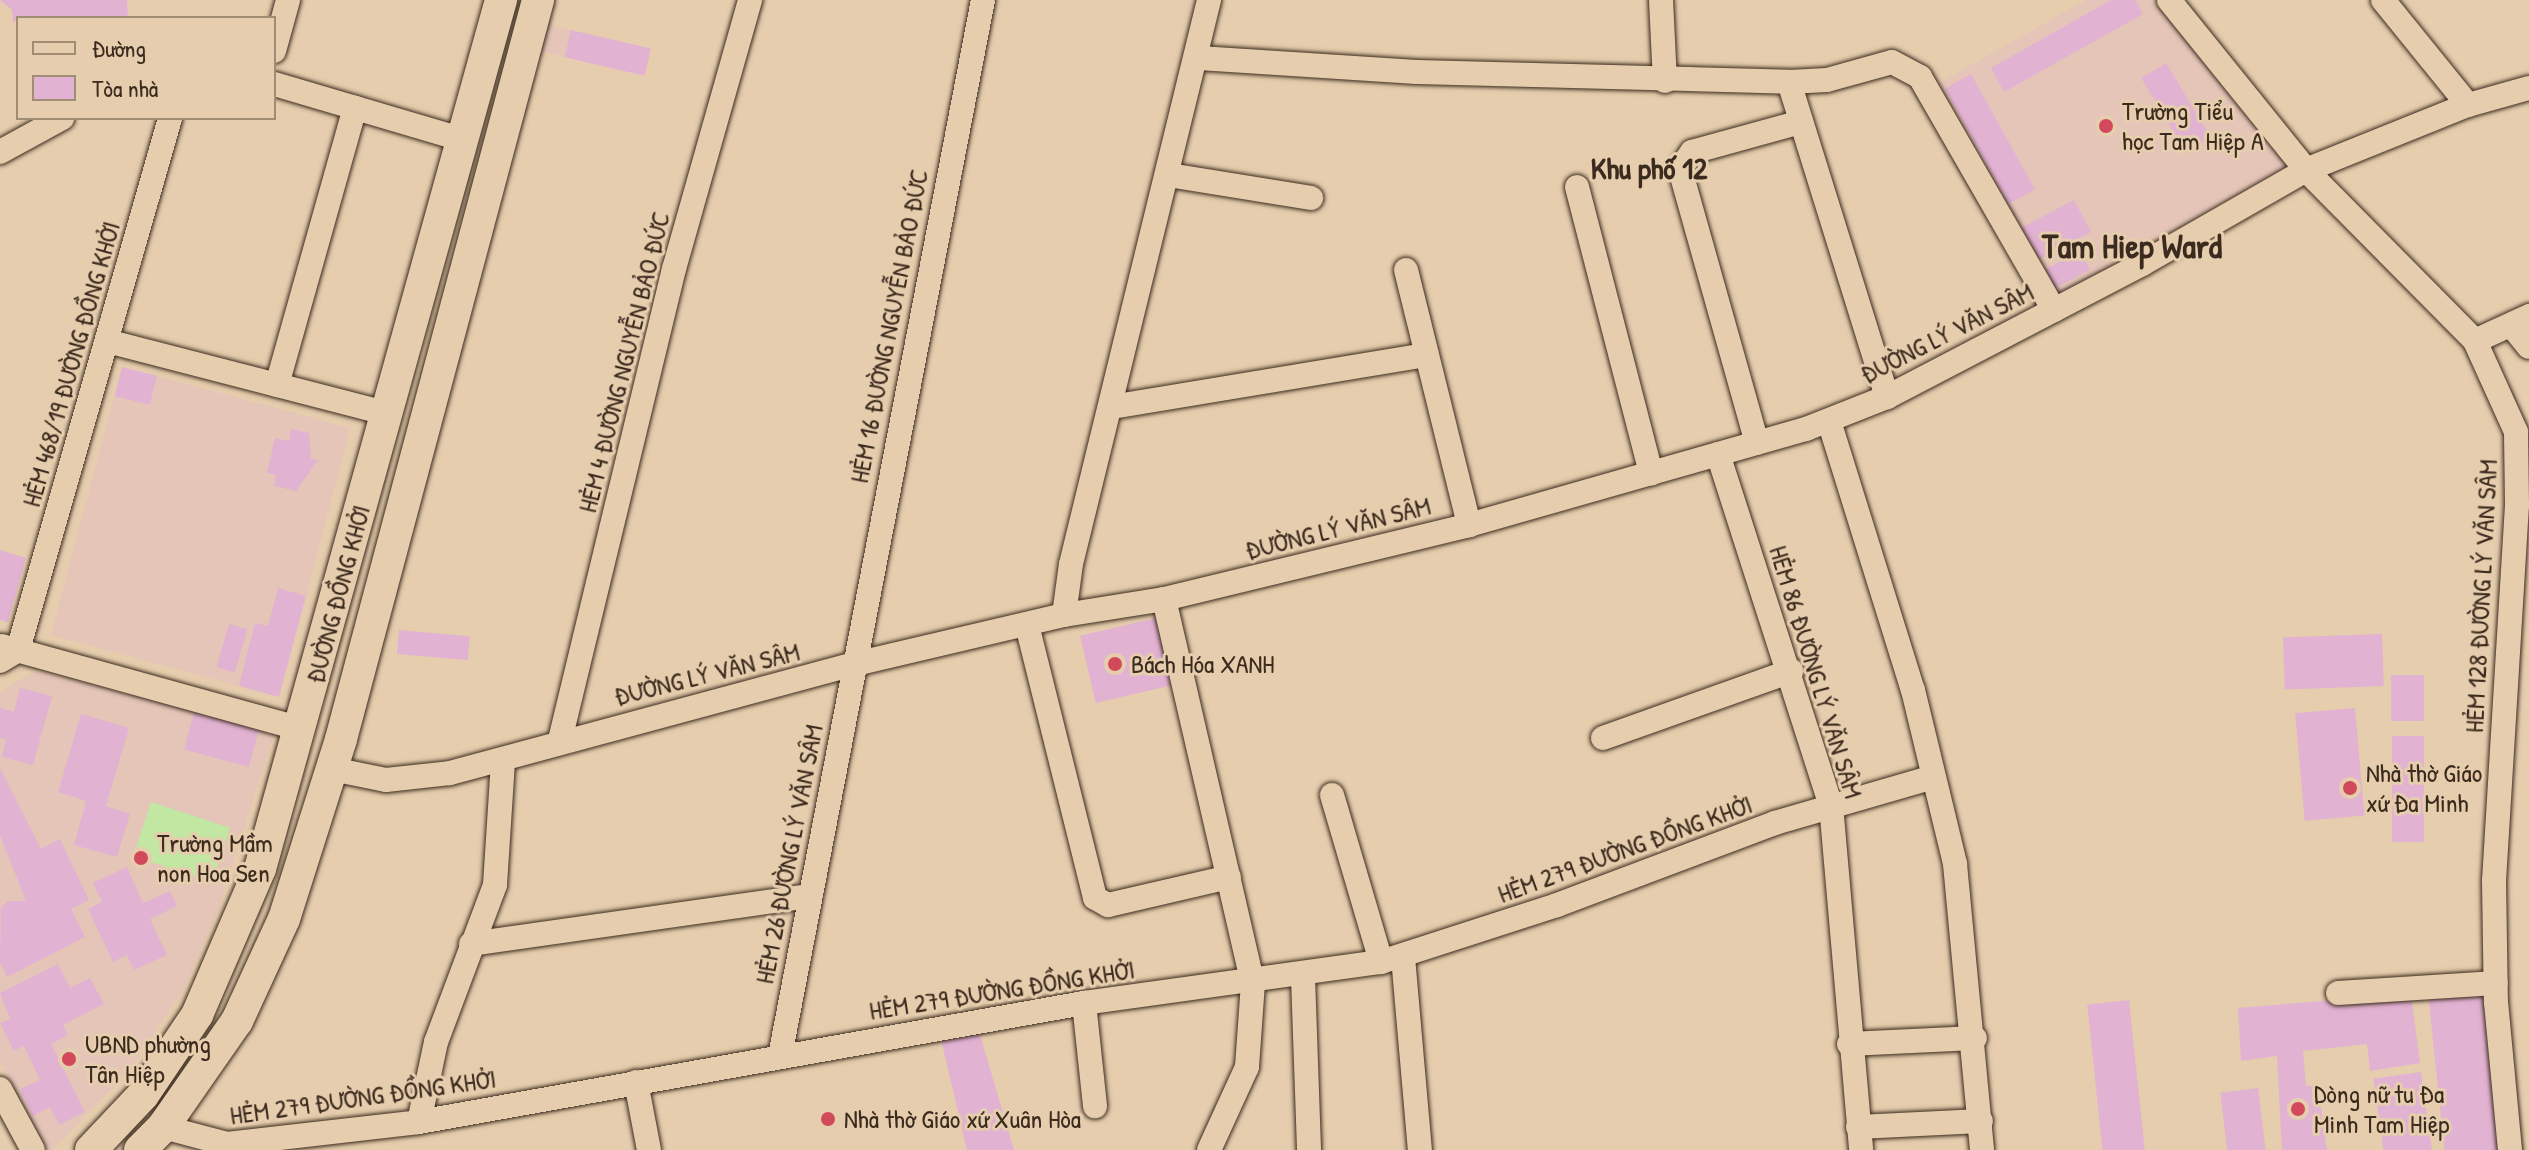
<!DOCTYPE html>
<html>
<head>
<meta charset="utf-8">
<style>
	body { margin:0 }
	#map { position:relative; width:2529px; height:1150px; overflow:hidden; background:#e5cdad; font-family:"Patrick Hand",sans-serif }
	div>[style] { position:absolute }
	.built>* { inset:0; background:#e4c5b8; transform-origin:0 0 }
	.green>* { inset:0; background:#c1e7a2; transform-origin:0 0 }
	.building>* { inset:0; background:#e2b2d2; transform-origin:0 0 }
	.roads { filter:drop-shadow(0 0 2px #3b2a1e) drop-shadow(0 0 2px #3b2a1e) }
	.minor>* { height:24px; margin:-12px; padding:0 12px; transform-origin:12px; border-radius:12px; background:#e5cdad }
	.major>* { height:32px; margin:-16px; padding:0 16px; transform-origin:16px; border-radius:16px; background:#e5cdad }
	.dots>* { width:22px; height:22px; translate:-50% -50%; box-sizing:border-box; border:4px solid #e5cdad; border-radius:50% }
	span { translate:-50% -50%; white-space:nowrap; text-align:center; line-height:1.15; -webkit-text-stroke:6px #e5cdad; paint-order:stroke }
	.poi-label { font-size:26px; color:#3b2a1e }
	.left { translate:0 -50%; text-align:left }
	.street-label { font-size:26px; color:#3b2a1e }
	.quarter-label { font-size:30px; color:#3b2a1e; font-weight:700 }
	.district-label { font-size:34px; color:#3b2a1e; font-weight:700 }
	.legend { position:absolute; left:16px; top:16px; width:260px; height:104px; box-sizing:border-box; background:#e5cdad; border:2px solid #a18c74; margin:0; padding:10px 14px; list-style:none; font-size:24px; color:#3b2a1e }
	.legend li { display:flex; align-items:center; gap:16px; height:40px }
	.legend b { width:40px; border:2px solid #a18c74 }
</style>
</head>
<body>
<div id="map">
	<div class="built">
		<div style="clip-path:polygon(2086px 0,2153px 0,2287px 166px,2056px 296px,1934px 86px)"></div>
		<div style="left:543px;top:24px;width:111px;height:27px;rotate:13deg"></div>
		<div style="clip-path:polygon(122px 367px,350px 428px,306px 596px,278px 589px,268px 626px,255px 624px,239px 686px,51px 635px)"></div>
		<div style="clip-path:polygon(35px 671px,275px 731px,219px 908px,183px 990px,131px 1069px,52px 1150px,46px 1150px,0 1062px,0 692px)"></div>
	</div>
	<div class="green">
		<div style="left:151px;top:802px;width:83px;height:57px;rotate:18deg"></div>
	</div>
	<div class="building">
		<div style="clip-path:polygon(0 0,127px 0,128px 18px,18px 18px,13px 23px,12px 10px)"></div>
		<div style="clip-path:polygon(2111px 0,2135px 0,2143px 14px,2004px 92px,1991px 68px)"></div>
		<div style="left:571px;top:30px;width:82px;height:28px;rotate:13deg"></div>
		<div style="left:2166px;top:63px;width:87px;height:29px;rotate:59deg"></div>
		<div style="left:1971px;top:74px;width:132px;height:30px;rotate:61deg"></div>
		<div style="left:2074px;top:200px;width:36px;height:59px;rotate:62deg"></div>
		<div style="left:2080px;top:251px;width:21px;height:41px;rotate:62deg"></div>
		<div style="left:122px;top:367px;width:36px;height:30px;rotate:14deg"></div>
		<div style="clip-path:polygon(291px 429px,309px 433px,311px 459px,318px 460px,296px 491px,274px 486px,276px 475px,267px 473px,275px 438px,289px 441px)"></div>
		<div style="clip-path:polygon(0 550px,26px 558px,8px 622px,0 620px)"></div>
		<div style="clip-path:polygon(278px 588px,306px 596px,279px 697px,239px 686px,255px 623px,268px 626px)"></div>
		<div style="left:1161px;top:617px;width:69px;height:83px;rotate:77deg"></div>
		<div style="left:229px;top:624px;width:19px;height:45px;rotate:16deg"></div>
		<div style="left:399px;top:630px;width:71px;height:24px;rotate:5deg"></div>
		<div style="left:2382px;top:634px;width:52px;height:99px;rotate:88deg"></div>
		<div style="left:2424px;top:675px;width:46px;height:33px;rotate:90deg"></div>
		<div style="clip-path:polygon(20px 688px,52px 696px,33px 765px,2px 757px,6px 739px,0 738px,0 708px,14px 712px)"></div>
		<div style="left:2355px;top:708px;width:108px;height:60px;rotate:85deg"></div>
		<div style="left:195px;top:709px;width:67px;height:42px;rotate:15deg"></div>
		<div style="clip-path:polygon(81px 714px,129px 728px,106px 806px,130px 814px,117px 857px,74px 845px,86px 801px,58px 792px)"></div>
		<div style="left:2392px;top:736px;width:32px;height:106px"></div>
		<div style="clip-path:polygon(0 768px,41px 849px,60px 839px,89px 900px,71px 909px,85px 937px,7px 977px,0 962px,1px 908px,8px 901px,26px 901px,0 835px)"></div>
		<div style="clip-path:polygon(127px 867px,143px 903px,170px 891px,177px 906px,150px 919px,167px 955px,134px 970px,127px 955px,113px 962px,88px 909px,102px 902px,93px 883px)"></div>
		<div style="clip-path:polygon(58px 964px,70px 988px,90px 978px,104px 1004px,63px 1025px,68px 1035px,51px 1044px,85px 1112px,59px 1125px,50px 1107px,33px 1116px,20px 1089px,40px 1080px,24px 1046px,14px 1051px,0 1023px,10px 1019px,0 993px)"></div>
		<div style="left:2488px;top:990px;width:161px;height:60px;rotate:84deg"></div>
		<div style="clip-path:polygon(2411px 994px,2420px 1063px,2370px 1071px,2367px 1044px,2303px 1051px,2306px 1086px,2318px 1085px,2327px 1150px,2282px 1150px,2277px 1056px,2241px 1061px,2238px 1008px)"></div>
		<div style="left:2129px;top:1000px;width:151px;height:42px;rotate:84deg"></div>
		<div style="clip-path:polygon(978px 1028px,1014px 1150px,967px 1150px,940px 1035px)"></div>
		<div style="left:2421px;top:1072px;width:79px;height:48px;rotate:82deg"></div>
		<div style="left:2258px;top:1088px;width:63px;height:38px;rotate:83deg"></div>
	</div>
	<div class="roads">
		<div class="minor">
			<div style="left:1661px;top:0;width:81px;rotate:87.2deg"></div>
			<div style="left:2169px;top:0;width:218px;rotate:51.1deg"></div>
			<div style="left:2306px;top:170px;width:240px;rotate:45.3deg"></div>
			<div style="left:2475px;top:341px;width:100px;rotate:65.7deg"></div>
			<div style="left:2516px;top:432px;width:73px;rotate:89.2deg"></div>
			<div style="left:2517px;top:505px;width:377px;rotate:93.5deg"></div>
			<div style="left:2494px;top:881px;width:121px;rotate:89.1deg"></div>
			<div style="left:2496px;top:1002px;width:149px;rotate:84.6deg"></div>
			<div style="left:2383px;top:0;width:135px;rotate:51deg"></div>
			<div style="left:274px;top:51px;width:53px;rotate:-74.6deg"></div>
			<div style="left:1199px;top:58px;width:218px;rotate:3.7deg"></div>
			<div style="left:1417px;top:72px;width:372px;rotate:1.5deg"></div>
			<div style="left:1789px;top:82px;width:330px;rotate:72.7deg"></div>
			<div style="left:1789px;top:82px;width:38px;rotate:-3deg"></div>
			<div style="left:1827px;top:80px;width:67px;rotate:-15.5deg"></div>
			<div style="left:1892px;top:62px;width:32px;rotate:28deg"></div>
			<div style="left:1920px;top:77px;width:269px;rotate:60.1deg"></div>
			<div style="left:274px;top:84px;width:195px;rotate:16.4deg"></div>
			<div style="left:0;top:152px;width:71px;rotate:-28.7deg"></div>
			<div style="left:1169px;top:175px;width:144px;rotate:9.2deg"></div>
			<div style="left:1577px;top:187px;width:296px;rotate:75.5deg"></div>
			<div style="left:1406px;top:270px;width:263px;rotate:76.1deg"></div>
			<div style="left:2511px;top:325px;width:28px;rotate:51deg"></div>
			<div style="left:107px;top:341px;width:287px;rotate:14.5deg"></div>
			<div style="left:2475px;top:341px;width:60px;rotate:-24.8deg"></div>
			<div style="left:277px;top:385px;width:288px;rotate:-74.3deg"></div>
			<div style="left:1112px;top:407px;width:319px;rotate:-9.4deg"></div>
			<div style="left:1829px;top:421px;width:282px;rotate:72.7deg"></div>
			<div style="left:1913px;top:690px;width:179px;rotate:76.4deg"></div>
			<div style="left:1955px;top:864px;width:287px;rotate:84.6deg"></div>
			<div style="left:1757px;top:443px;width:285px;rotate:-105.7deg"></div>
			<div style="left:1680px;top:169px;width:21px;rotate:-55deg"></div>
			<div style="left:1692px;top:152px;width:113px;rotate:-15.4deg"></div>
			<div style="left:1718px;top:454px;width:369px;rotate:72.2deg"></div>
			<div style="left:1831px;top:805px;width:346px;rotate:85deg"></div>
			<div style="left:1164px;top:599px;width:394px;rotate:77deg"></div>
			<div style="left:1253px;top:983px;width:84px;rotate:94.1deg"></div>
			<div style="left:1247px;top:1067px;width:91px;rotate:114.6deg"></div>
			<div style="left:1064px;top:615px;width:51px;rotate:-82.2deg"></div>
			<div style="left:1071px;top:564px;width:581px;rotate:-76.25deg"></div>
			<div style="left:1027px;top:625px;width:281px;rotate:76deg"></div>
			<div style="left:1095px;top:898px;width:15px;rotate:28deg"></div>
			<div style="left:1108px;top:905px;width:124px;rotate:-13deg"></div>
			<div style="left:2px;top:646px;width:311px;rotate:15.5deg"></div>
			<div style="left:0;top:661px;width:21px;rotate:-31deg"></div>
			<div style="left:18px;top:650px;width:553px;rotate:-74.05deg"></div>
			<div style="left:1603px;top:738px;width:200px;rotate:-19.6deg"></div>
			<div style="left:560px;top:740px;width:485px;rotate:-76.4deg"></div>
			<div style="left:674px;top:269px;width:280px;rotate:-74.2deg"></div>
			<div style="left:332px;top:769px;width:55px;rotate:11.5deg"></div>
			<div style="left:386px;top:780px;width:64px;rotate:-6.2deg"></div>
			<div style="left:450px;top:773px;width:419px;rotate:-15.1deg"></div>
			<div style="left:855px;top:664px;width:215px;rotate:-13.2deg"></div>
			<div style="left:1064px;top:615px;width:101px;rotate:-9.1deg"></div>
			<div style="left:1164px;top:599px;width:314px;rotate:-13.6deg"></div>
			<div style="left:1469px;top:525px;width:350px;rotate:-15.9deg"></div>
			<div style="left:1806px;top:429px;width:87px;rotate:-21.6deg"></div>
			<div style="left:1887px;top:397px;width:288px;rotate:-27.5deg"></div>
			<div style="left:2142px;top:264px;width:189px;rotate:-29.8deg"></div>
			<div style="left:2306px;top:170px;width:175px;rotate:-21.9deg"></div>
			<div style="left:2468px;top:105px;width:63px;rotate:-15.6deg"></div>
			<div style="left:1332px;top:795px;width:174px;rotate:73.6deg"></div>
			<div style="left:471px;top:944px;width:341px;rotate:-8.1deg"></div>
			<div style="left:1403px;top:957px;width:194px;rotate:85deg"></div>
			<div style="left:1303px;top:977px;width:173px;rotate:88deg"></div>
			<div style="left:2338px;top:993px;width:158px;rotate:-3.6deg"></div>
			<div style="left:1084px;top:1003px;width:104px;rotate:83.9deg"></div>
			<div style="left:1849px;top:1044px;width:126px;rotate:-2.7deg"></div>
			<div style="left:780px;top:1056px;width:1075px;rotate:-79.12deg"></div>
			<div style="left:636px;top:1082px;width:69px;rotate:79.2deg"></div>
			<div style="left:0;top:1089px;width:69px;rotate:61.6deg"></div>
			<div style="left:419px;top:1122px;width:82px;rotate:-78deg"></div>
			<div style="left:436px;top:1042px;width:168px;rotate:-69.4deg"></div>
			<div style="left:495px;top:885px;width:125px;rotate:-86.3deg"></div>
			<div style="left:163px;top:1127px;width:66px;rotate:14.9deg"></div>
			<div style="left:227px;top:1144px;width:193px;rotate:-6.5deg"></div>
			<div style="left:419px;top:1122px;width:676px;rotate:-10.15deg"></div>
			<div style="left:1084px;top:1003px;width:300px;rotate:-7.9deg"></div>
			<div style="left:1381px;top:962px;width:185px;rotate:-17.9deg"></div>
			<div style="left:1557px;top:905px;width:233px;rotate:-20.6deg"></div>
			<div style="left:1775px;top:823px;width:165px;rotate:-16.2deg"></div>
			<div style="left:1858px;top:1127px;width:123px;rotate:-2.8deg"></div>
		</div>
		<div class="major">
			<div style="left:91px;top:1150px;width:76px;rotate:-46.6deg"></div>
			<div style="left:143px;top:1095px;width:97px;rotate:-56deg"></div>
			<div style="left:197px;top:1015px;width:159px;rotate:-66.7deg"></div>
			<div style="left:260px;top:869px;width:902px;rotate:-74.5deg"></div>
			<div style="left:140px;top:1150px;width:33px;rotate:-45deg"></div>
			<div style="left:163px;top:1127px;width:129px;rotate:-55.1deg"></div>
			<div style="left:237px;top:1021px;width:112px;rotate:-65.3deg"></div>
			<div style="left:284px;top:919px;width:189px;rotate:-72.4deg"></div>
			<div style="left:341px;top:739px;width:765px;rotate:-75.07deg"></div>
		</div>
	</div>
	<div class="dots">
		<div style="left:2106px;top:126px;background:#d1495b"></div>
		<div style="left:1115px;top:664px;background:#d1495b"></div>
		<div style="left:2350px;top:788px;background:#d1495b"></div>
		<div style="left:141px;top:858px;background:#d1495b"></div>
		<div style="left:69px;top:1059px;background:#d1495b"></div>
		<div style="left:2298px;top:1109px;background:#d1495b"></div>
		<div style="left:828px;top:1119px;background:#d1495b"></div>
	</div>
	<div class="poi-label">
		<span class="left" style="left:2122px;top:126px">Trường Tiểu<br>học Tam Hiệp A</span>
		<span class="left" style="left:1131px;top:664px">Bách Hóa XANH</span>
		<span class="left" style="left:2366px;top:788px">Nhà thờ Giáo<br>xứ Đa Minh</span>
		<span class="left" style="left:157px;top:858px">Trường Mầm<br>non Hoa Sen</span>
		<span class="left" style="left:85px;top:1059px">UBND phường<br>Tân Hiệp</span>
		<span class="left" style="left:2314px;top:1109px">Dòng nữ tu Đa<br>Minh Tam Hiệp</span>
		<span class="left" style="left:844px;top:1119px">Nhà thờ Giáo xứ Xuân Hòa</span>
	</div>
	<div class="street-label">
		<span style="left:889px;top:326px;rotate:-79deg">HẺM 16 ĐƯỜNG NGUYỄN BẢO ĐỨC</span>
		<span style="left:1947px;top:333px;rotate:-27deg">ĐƯỜNG LÝ VĂN SÂM</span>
		<span style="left:624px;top:362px;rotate:-76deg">HẺM 4 ĐƯỜNG NGUYỄN BẢO ĐỨC</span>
		<span style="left:71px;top:364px;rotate:-74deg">HẺM 468/19 ĐƯỜNG ĐỒNG KHỞI</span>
		<span style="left:1338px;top:528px;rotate:-14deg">ĐƯỜNG LÝ VĂN SÂM</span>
		<span style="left:338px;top:594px;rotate:-75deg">ĐƯỜNG ĐỒNG KHỞI</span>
		<span style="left:2481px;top:596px;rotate:-87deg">HẺM 128 ĐƯỜNG LÝ VĂN SÂM</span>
		<span style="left:1816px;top:672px;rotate:73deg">HẺM 86 ĐƯỜNG LÝ VĂN SÂM</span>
		<span style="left:707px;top:674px;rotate:-14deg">ĐƯỜNG LÝ VĂN SÂM</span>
		<span style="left:1625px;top:849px;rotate:-20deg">HẺM 279 ĐƯỜNG ĐỒNG KHỞI</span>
		<span style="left:789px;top:854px;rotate:-79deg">HẺM 26 ĐƯỜNG LÝ VĂN SÂM</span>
		<span style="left:1002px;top:990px;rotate:-9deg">HẺM 279 ĐƯỜNG ĐỒNG KHỞI</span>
		<span style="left:363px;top:1097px;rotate:-8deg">HẺM 279 ĐƯỜNG ĐỒNG KHỞI</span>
	</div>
	<div class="quarter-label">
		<span style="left:1649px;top:168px">Khu phố 12</span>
	</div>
	<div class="district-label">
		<span style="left:2132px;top:247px">Tam Hiep Ward</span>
	</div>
	<ul class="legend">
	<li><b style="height:10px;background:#e5cdad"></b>Đường</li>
	<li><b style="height:22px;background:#e2b2d2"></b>Tòa nhà</li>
	</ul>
</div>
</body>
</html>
